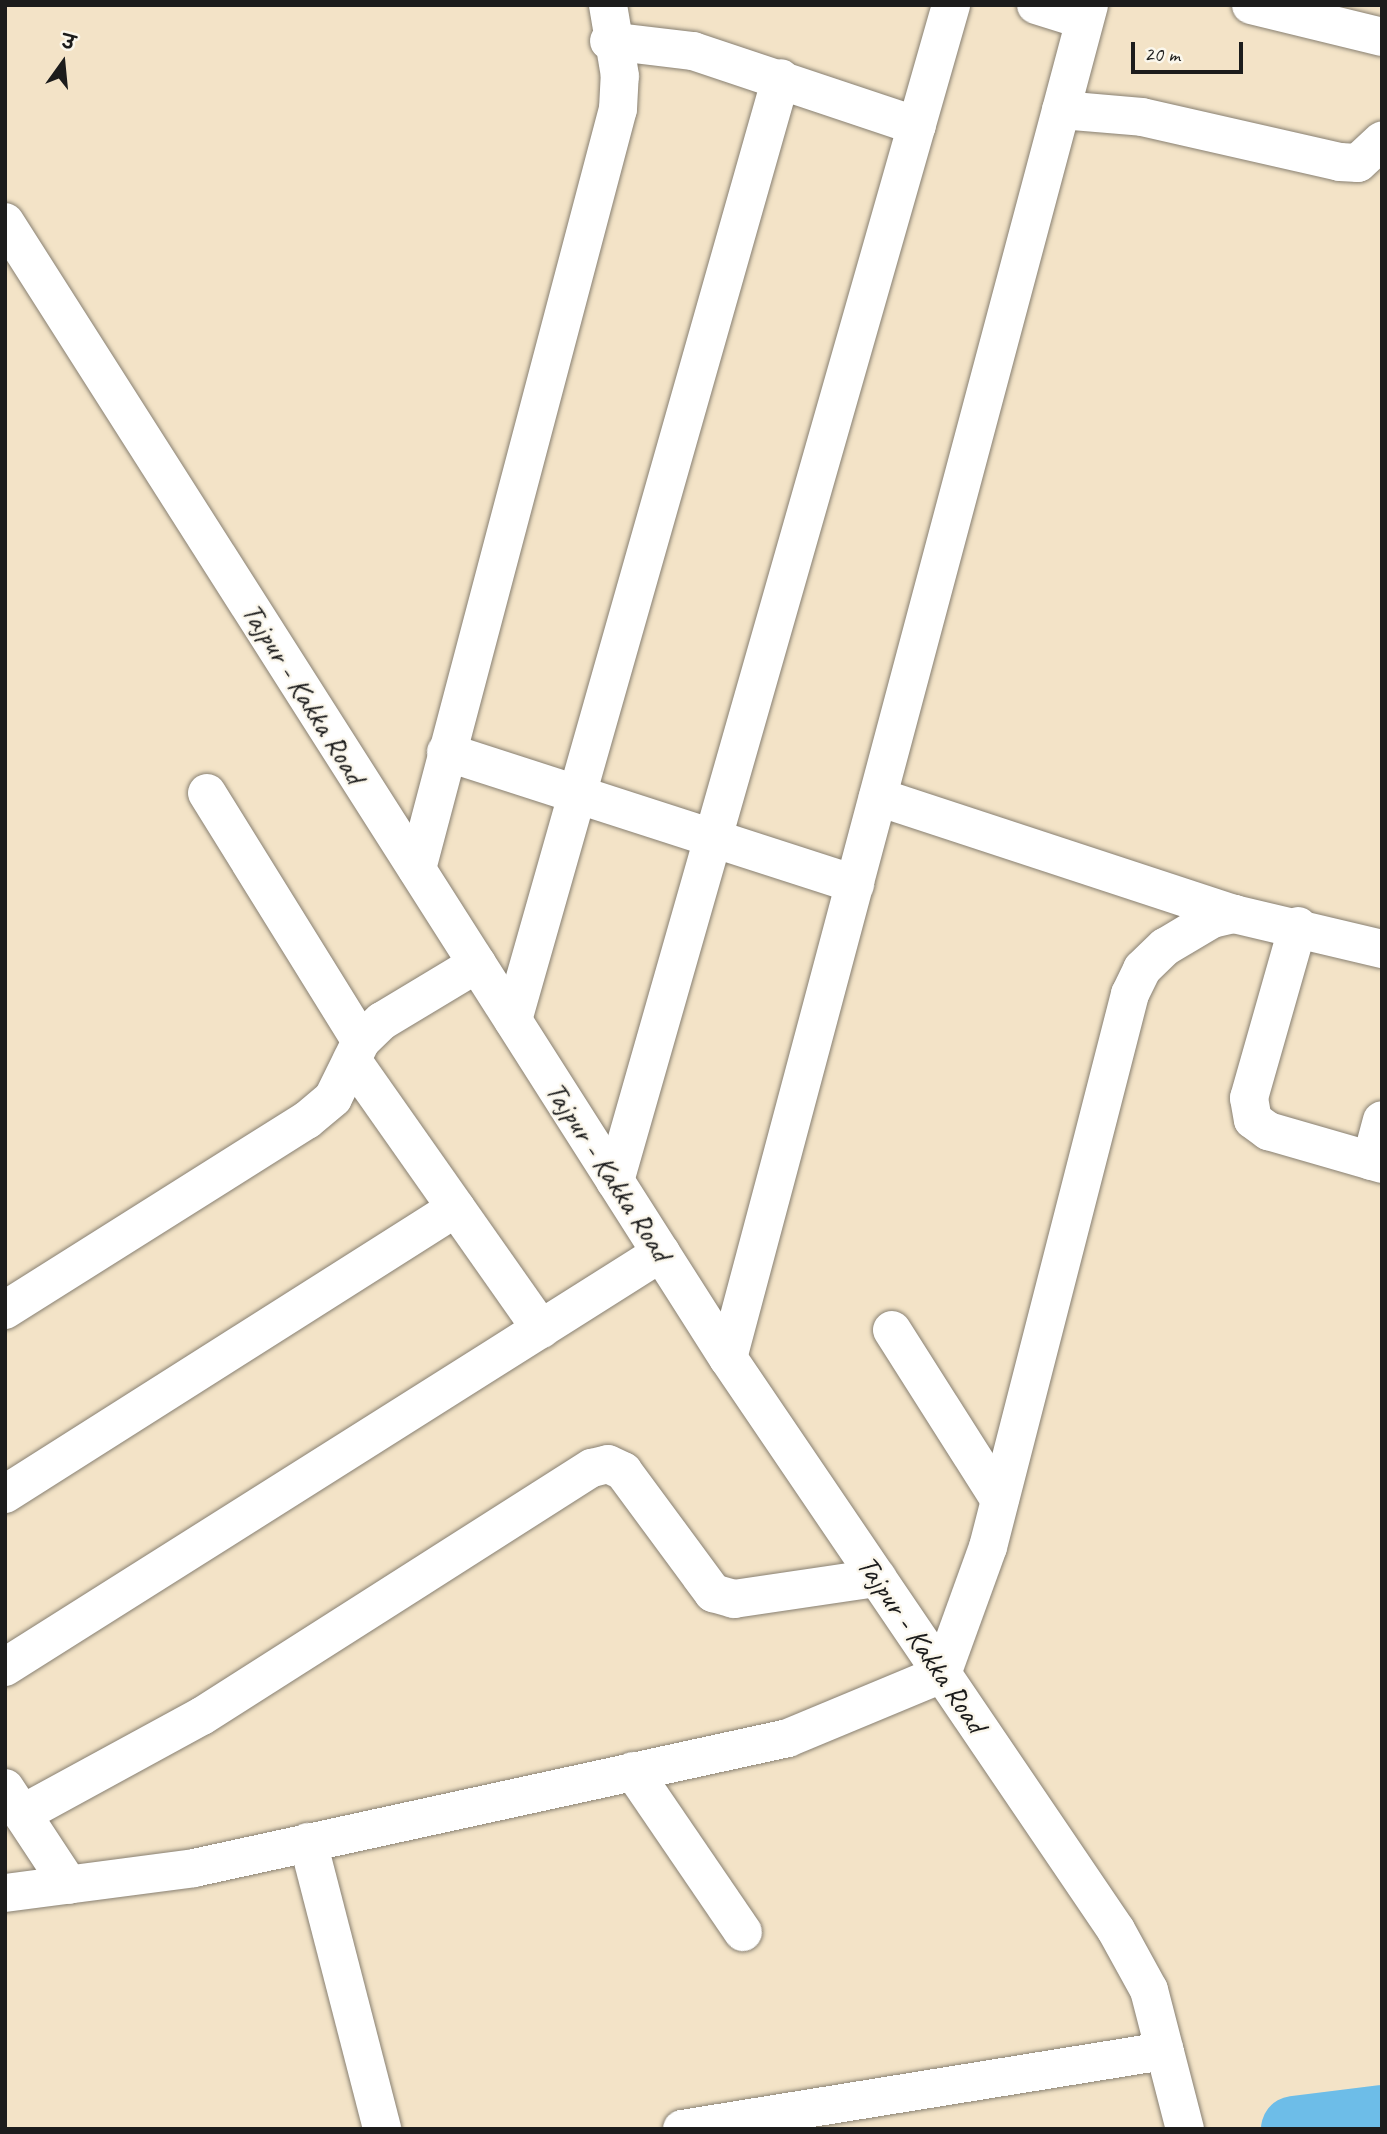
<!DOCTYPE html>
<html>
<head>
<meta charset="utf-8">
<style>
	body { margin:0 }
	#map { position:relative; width:1387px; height:2134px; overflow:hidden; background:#f3e3c7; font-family:Caveat,"Playpen Sans Deva",sans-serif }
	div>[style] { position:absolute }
	.river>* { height:66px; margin:-33px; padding:0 33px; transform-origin:33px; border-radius:33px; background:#6dbde8 }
	.roads { filter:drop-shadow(0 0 2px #888072) drop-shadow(0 0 2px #888072) }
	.minor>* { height:38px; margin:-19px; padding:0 19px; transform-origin:19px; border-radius:19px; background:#fff }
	span { translate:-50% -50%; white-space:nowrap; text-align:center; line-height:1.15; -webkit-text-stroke:5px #fbf7ec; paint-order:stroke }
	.street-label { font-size:30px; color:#1c1c1c }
	.frame { position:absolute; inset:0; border:7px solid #1c1c1c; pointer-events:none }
	.north { position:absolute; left:28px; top:28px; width:70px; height:70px; -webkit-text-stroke:5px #fbf7ec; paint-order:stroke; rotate:15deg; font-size:19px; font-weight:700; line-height:28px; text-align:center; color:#1c1c1c }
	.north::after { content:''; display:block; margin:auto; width:24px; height:32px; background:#1c1c1c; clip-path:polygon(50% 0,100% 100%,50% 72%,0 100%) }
	.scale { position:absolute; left:1131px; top:42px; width:112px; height:32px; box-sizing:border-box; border:4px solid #1c1c1c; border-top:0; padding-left:9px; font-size:21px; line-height:24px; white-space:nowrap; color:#1c1c1c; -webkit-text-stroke:5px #fbf7ec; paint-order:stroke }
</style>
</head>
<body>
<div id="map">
	<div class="river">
		<div style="left:1294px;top:2129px;width:89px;rotate:-7.1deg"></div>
	</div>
	<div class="roads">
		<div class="minor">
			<div style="left:1036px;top:5px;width:50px;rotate:17.4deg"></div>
			<div style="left:1251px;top:5px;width:135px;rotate:13.7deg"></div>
			<div style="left:609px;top:41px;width:85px;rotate:6.8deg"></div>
			<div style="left:693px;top:51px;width:236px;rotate:18.5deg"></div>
			<div style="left:1061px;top:110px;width:81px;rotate:4.9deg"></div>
			<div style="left:1142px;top:117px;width:203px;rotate:12.8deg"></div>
			<div style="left:1340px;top:162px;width:18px;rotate:3deg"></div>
			<div style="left:1358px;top:163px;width:33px;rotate:-43deg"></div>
			<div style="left:5px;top:222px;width:1347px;rotate:57.53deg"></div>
			<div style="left:728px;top:1358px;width:691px;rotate:55.85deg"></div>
			<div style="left:1116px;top:1930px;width:68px;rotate:61.2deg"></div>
			<div style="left:1149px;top:1990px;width:144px;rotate:75.5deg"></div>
			<div style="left:446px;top:752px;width:430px;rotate:17.9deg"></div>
			<div style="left:207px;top:793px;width:292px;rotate:58.2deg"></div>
			<div style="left:878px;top:797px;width:375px;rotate:18.2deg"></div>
			<div style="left:417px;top:869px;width:786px;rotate:-75.19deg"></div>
			<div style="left:618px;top:109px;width:33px;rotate:-87deg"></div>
			<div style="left:620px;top:76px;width:72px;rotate:-99.6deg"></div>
			<div style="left:1298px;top:926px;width:179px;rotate:105.9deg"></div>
			<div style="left:1249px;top:1098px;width:22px;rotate:80deg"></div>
			<div style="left:1253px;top:1120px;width:19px;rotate:36deg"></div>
			<div style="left:1268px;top:1131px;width:119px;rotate:16.1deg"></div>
			<div style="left:513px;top:1020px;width:979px;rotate:-74.12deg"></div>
			<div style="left:352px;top:1060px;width:329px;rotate:54.9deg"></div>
			<div style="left:1371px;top:1161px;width:42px;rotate:-75deg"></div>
			<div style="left:615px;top:1181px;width:1223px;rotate:-74.05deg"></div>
			<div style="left:5px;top:1310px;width:357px;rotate:-32.2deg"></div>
			<div style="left:307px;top:1120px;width:34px;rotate:-40deg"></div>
			<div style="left:333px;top:1098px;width:64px;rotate:-63.8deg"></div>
			<div style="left:361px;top:1041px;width:29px;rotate:-44deg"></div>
			<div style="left:382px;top:1021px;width:111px;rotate:-31deg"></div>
			<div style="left:892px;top:1330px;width:201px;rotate:57.6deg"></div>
			<div style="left:728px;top:1358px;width:1400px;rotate:-75.06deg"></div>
			<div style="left:5px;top:1494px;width:534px;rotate:-32.38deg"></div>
			<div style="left:5px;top:1667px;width:776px;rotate:-32.26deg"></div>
			<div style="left:633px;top:1771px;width:195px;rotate:55.7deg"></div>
			<div style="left:5px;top:1788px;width:116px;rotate:56.6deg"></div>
			<div style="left:22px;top:1814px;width:205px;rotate:-28.6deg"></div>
			<div style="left:202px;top:1716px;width:462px;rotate:-32.5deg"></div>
			<div style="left:592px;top:1468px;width:16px;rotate:-14deg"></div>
			<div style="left:608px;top:1464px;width:17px;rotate:25deg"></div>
			<div style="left:623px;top:1471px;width:152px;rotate:53.6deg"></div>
			<div style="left:713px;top:1593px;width:22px;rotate:16deg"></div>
			<div style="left:734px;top:1599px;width:145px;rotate:-8.4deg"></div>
			<div style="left:308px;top:1842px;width:296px;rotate:75.5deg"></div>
			<div style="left:5px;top:1893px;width:191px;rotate:-7.5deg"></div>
			<div style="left:194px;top:1868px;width:608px;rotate:-12.34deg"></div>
			<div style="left:788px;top:1738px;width:167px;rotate:-22.6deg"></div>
			<div style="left:942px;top:1674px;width:135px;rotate:-70.1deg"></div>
			<div style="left:988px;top:1547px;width:571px;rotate:-75.6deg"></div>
			<div style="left:1130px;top:994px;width:28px;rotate:-64deg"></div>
			<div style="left:1142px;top:969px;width:32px;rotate:-44deg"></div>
			<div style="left:1165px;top:947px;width:55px;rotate:-30.8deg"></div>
			<div style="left:1212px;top:919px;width:23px;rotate:-13deg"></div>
			<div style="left:1234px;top:914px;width:152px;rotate:13.3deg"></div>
			<div style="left:682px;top:2129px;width:489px;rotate:-9.2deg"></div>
		</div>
	</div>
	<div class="street-label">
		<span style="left:304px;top:693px;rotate:58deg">Tajpur - Kakka Road</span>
		<span style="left:609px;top:1171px;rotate:57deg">Tajpur - Kakka Road</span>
		<span style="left:922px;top:1644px;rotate:56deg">Tajpur - Kakka Road</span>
	</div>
	<div class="frame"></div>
	<div class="north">उ</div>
	<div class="scale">20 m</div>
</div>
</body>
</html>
